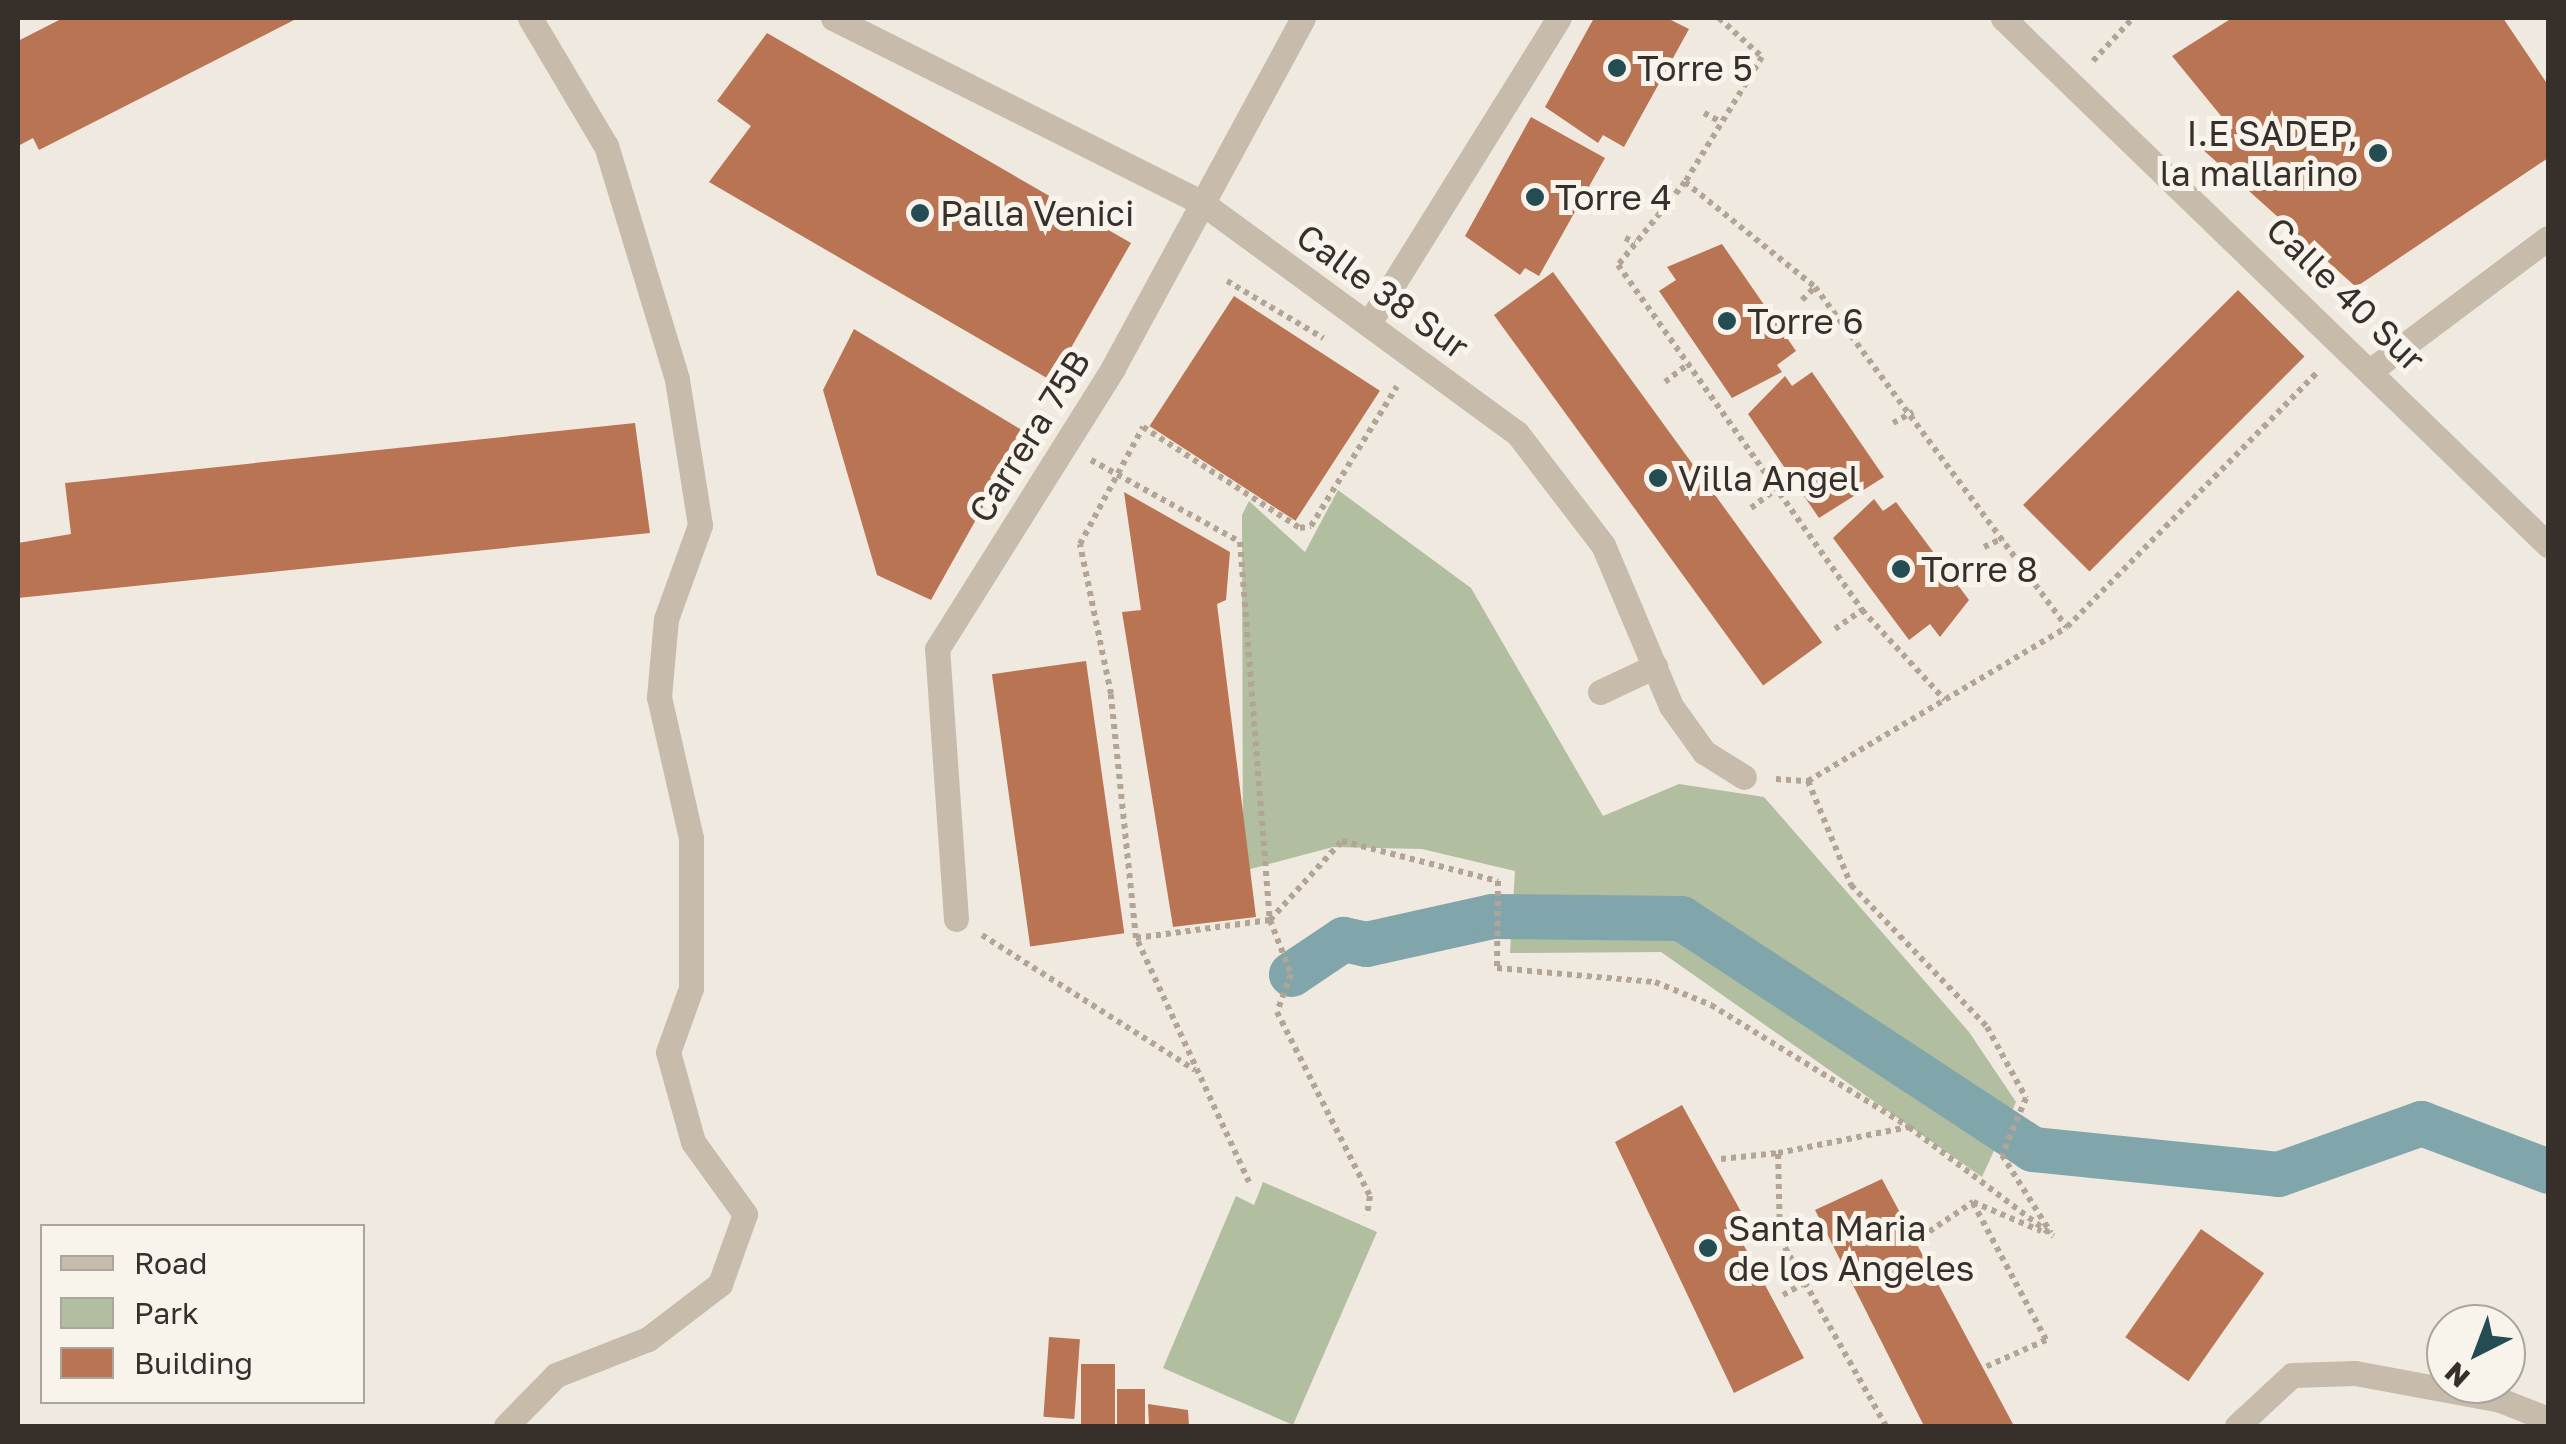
<!DOCTYPE html>
<html>
<head>
<meta charset="utf-8">
<style>
	body { margin:0 }
	#map { position:relative; width:2566px; height:1444px; overflow:hidden; background:#f0e9df; font-family:"Golos Text",sans-serif }
	div>[style] { position:absolute }
	.green>* { inset:0; background:#b1bea0 }
	.canal>* { height:45px; margin:-22.5px; padding:0 22.5px; transform-origin:22.5px; border-radius:22.5px; background:#80a5aa }
	.building>* { inset:0; background:#b97553; transform-origin:0 0 }
	.path>* { height:6px; margin-top:-3px; transform-origin:0; background:repeating-linear-gradient(90deg,#b3a596 0 5px,transparent 0 10px) }
	.service>* { height:25px; margin:-12.5px; padding:0 12.5px; transform-origin:12.5px; border-radius:12.5px; background:#c7bbac }
	.minor>* { height:25px; margin:-12.5px; padding:0 12.5px; transform-origin:12.5px; border-radius:12.5px; background:#c7bbac }
	.dots>* { width:28px; height:28px; translate:-50% -50%; box-sizing:border-box; border:5px solid #f8f3eb; border-radius:50% }
	span { translate:-50% -50%; white-space:nowrap; text-align:center; line-height:1.15; -webkit-text-stroke:10px #f8f3eb; paint-order:stroke }
	.poi-label { font-size:35px; color:#362f2a }
	.left { translate:0 -50%; text-align:left }
	.right { translate:-100% -50%; text-align:right }
	.street-label { font-size:35px; color:#362f2a }
	.frame { position:absolute; inset:0; border:20px solid #362f2a; pointer-events:none }
	.legend { position:absolute; left:40px; top:1224px; width:325px; height:180px; box-sizing:border-box; background:#f8f3eb; border:2px solid #aaa59e; margin:0; padding:12px 18px; list-style:none; font-size:30px; color:#362f2a }
	.legend li { display:flex; align-items:center; gap:20px; height:50px }
	.legend b { width:50px; border:2px solid #aaa59e }
	.north { position:absolute; left:2426px; top:1304px; width:100px; height:100px; box-sizing:border-box; background:#f8f3eb; border:2px solid #aaa59e; border-radius:50%; rotate:222deg; font-size:28px; font-weight:700; line-height:40px; text-align:center; color:#362f2a }
	.north::after { content:''; display:block; margin:auto; width:35px; height:45px; background:#244c53; clip-path:polygon(50% 0,100% 100%,50% 72%,0 100%) }
</style>
</head>
<body>
<div id="map">
	<div class="green">
		<div style="clip-path:polygon(1338px 490px,1471px 588px,1603px 816px,1679px 784px,1764px 797px,1969px 1032px,2016px 1102px,1982px 1177px,1661px 952px,1510px 953px,1515px 871px,1422px 849px,1333px 847px,1243px 871px,1242px 515px,1249px 501px,1305px 552px)"></div>
		<div style="clip-path:polygon(1263px 1182px,1377px 1232px,1293px 1425px,1163px 1368px,1236px 1196px,1254px 1205px)"></div>
	</div>
	<div class="canal">
		<div style="left:1291px;top:974px;width:63px;rotate:-33.9deg"></div>
		<div style="left:1343px;top:939px;width:24px;rotate:12deg"></div>
		<div style="left:1366px;top:944px;width:129px;rotate:-12.5deg"></div>
		<div style="left:1492px;top:916px;width:189px;rotate:0.6deg"></div>
		<div style="left:1681px;top:918px;width:420px;rotate:33.3deg"></div>
		<div style="left:2032px;top:1149px;width:247px;rotate:5.8deg"></div>
		<div style="left:2278px;top:1174px;width:152px;rotate:-19.6deg"></div>
		<div style="left:2421px;top:1123px;width:136px;rotate:20.7deg"></div>
	</div>
	<div class="building">
		<div style="clip-path:polygon(63px 18px,298px 18px,39px 150px,33px 138px,18px 146px,18px 41px)"></div>
		<div style="clip-path:polygon(1594px 18px,1667px 18px,1689px 29px,1624px 147px,1603px 135px,1598px 143px,1545px 107px)"></div>
		<div style="clip-path:polygon(2232px 18px,2503px 18px,2548px 85px,2548px 158px,2356px 287px,2201px 148px,2226px 122px,2172px 56px)"></div>
		<div style="clip-path:polygon(767px 33px,1131px 243px,1052px 381px,709px 182px,751px 126px,717px 101px)"></div>
		<div style="clip-path:polygon(1531px 117px,1605px 158px,1539px 276px,1525px 268px,1520px 275px,1465px 236px)"></div>
		<div style="clip-path:polygon(1722px 244px,1796px 351px,1777px 365px,1782px 372px,1732px 398px,1659px 291px,1676px 280px,1667px 267px)"></div>
		<div style="left:1553px;top:272px;width:458px;height:73px;rotate:54deg"></div>
		<div style="left:2238px;top:290px;width:94px;height:304px;rotate:45deg"></div>
		<div style="left:1234px;top:296px;width:174px;height:155px;rotate:33deg"></div>
		<div style="clip-path:polygon(854px 329px,1025px 432px,931px 600px,877px 575px,823px 390px)"></div>
		<div style="clip-path:polygon(1812px 372px,1884px 477px,1819px 518px,1748px 414px,1785px 376px,1792px 386px)"></div>
		<div style="clip-path:polygon(635px 423px,650px 533px,18px 598px,18px 543px,71px 534px,65px 483px)"></div>
		<div style="clip-path:polygon(1124px 492px,1230px 552px,1226px 600px,1217px 604px,1256px 917px,1173px 927px,1122px 612px,1141px 610px)"></div>
		<div style="clip-path:polygon(1874px 499px,1883px 511px,1896px 502px,1969px 600px,1940px 637px,1930px 624px,1909px 640px,1833px 538px)"></div>
		<div style="left:1086px;top:661px;width:275px;height:95px;rotate:82deg"></div>
		<div style="clip-path:polygon(1682px 1105px,1744px 1217px,1741px 1240px,1804px 1358px,1734px 1393px,1615px 1142px)"></div>
		<div style="clip-path:polygon(1882px 1179px,2014px 1426px,1924px 1426px,1815px 1210px)"></div>
		<div style="left:2201px;top:1229px;width:77px;height:132px;rotate:35deg"></div>
		<div style="left:1049px;top:1337px;width:31px;height:80px;rotate:4deg"></div>
		<div style="left:1081px;top:1364px;width:34px;height:62px"></div>
		<div style="left:1117px;top:1389px;width:28px;height:37px"></div>
		<div style="clip-path:polygon(1148px 1404px,1188px 1410px,1189px 1426px,1149px 1426px)"></div>
	</div>
	<div class="path">
		<div style="left:1719px;top:18px;width:58px;rotate:42.2deg"></div>
		<div style="left:1762px;top:57px;width:147px;rotate:121.6deg"></div>
		<div style="left:1685px;top:182px;width:167px;rotate:38.9deg"></div>
		<div style="left:1815px;top:287px;width:423px;rotate:53.5deg"></div>
		<div style="left:2093px;top:61px;width:59px;rotate:-47.1deg"></div>
		<div style="left:1704px;top:113px;width:19px;rotate:28deg"></div>
		<div style="left:1685px;top:182px;width:107px;rotate:128.9deg"></div>
		<div style="left:1618px;top:265px;width:423px;rotate:54.7deg"></div>
		<div style="left:1862px;top:610px;width:122px;rotate:47.3deg"></div>
		<div style="left:1625px;top:238px;width:11px;rotate:22deg"></div>
		<div style="left:1227px;top:281px;width:112px;rotate:30.7deg"></div>
		<div style="left:1802px;top:300px;width:18px;rotate:-45deg"></div>
		<div style="left:1665px;top:382px;width:29px;rotate:-38deg"></div>
		<div style="left:1893px;top:423px;width:23px;rotate:-29deg"></div>
		<div style="left:1091px;top:460px;width:170px;rotate:28.8deg"></div>
		<div style="left:1240px;top:542px;width:379px;rotate:85.5deg"></div>
		<div style="left:1270px;top:920px;width:107px;rotate:-47.7deg"></div>
		<div style="left:1342px;top:841px;width:161px;rotate:14.4deg"></div>
		<div style="left:1498px;top:881px;width:87px;rotate:90.7deg"></div>
		<div style="left:1497px;top:968px;width:159px;rotate:5.1deg"></div>
		<div style="left:1655px;top:982px;width:61px;rotate:22.3deg"></div>
		<div style="left:1711px;top:1005px;width:233px;rotate:31.6deg"></div>
		<div style="left:1909px;top:1127px;width:181px;rotate:37.1deg"></div>
		<div style="left:1751px;top:508px;width:34px;rotate:-37deg"></div>
		<div style="left:1984px;top:547px;width:21px;rotate:-25deg"></div>
		<div style="left:1835px;top:629px;width:33px;rotate:-35deg"></div>
		<div style="left:1776px;top:779px;width:32px;rotate:4deg"></div>
		<div style="left:1808px;top:781px;width:301px;rotate:-30.7deg"></div>
		<div style="left:2067px;top:627px;width:359px;rotate:-45.5deg"></div>
		<div style="left:1808px;top:781px;width:113px;rotate:67.5deg"></div>
		<div style="left:1851px;top:885px;width:197px;rotate:46.2deg"></div>
		<div style="left:1987px;top:1027px;width:81px;rotate:61.2deg"></div>
		<div style="left:2026px;top:1098px;width:62px;rotate:112.8deg"></div>
		<div style="left:2002px;top:1155px;width:92px;rotate:57.9deg"></div>
		<div style="left:982px;top:935px;width:252px;rotate:32.4deg"></div>
		<div style="left:1136px;top:938px;width:135px;rotate:-7.7deg"></div>
		<div style="left:1270px;top:920px;width:58px;rotate:68.7deg"></div>
		<div style="left:1291px;top:974px;width:40px;rotate:110.2deg"></div>
		<div style="left:1277px;top:1012px;width:206px;rotate:63.2deg"></div>
		<div style="left:1370px;top:1196px;width:20px;rotate:99deg"></div>
		<div style="left:1721px;top:1159px;width:57px;rotate:-6deg"></div>
		<div style="left:1249px;top:1182px;width:269px;rotate:-114.8deg"></div>
		<div style="left:1136px;top:938px;width:245px;rotate:-95.9deg"></div>
		<div style="left:1111px;top:694px;width:153px;rotate:-101.7deg"></div>
		<div style="left:1080px;top:544px;width:133px;rotate:-61.7deg"></div>
		<div style="left:1143px;top:427px;width:187px;rotate:32.8deg"></div>
		<div style="left:1300px;top:528px;width:11px;rotate:-10deg"></div>
		<div style="left:1311px;top:526px;width:164px;rotate:-58.4deg"></div>
		<div style="left:1973px;top:1203px;width:155px;rotate:61.9deg"></div>
		<div style="left:2046px;top:1340px;width:67px;rotate:156.1deg"></div>
		<div style="left:1921px;top:1237px;width:63px;rotate:-33.9deg"></div>
		<div style="left:1973px;top:1202px;width:74px;rotate:23.1deg"></div>
		<div style="left:1783px;top:1295px;width:29px;rotate:-29deg"></div>
		<div style="left:1886px;top:1426px;width:215px;rotate:-119.5deg"></div>
		<div style="left:1780px;top:1239px;width:86px;rotate:-91.3deg"></div>
		<div style="left:1778px;top:1153px;width:133px;rotate:-11.3deg"></div>
	</div>
	<div class="service">
		<div style="left:1600px;top:692px;width:61px;rotate:-25.3deg"></div>
	</div>
	<div class="minor">
		<div style="left:833px;top:18px;width:411px;rotate:26.6deg"></div>
		<div style="left:1201px;top:202px;width:391px;rotate:36.2deg"></div>
		<div style="left:1517px;top:433px;width:141px;rotate:52.5deg"></div>
		<div style="left:1603px;top:545px;width:175px;rotate:67.1deg"></div>
		<div style="left:1671px;top:706px;width:57px;rotate:54.3deg"></div>
		<div style="left:1704px;top:752px;width:47px;rotate:32deg"></div>
		<div style="left:2003px;top:18px;width:758px;rotate:44.04deg"></div>
		<div style="left:1369px;top:323px;width:359px;rotate:-58.1deg"></div>
		<div style="left:2374px;top:368px;width:217px;rotate:-36.8deg"></div>
		<div style="left:956px;top:919px;width:271px;rotate:-94deg"></div>
		<div style="left:937px;top:649px;width:332px;rotate:-57.9deg"></div>
		<div style="left:1113px;top:368px;width:398px;rotate:-61.5deg"></div>
		<div style="left:506px;top:1426px;width:71px;rotate:-45.6deg"></div>
		<div style="left:556px;top:1375px;width:99px;rotate:-21.4deg"></div>
		<div style="left:648px;top:1339px;width:91px;rotate:-37.4deg"></div>
		<div style="left:720px;top:1284px;width:74px;rotate:-70.3deg"></div>
		<div style="left:745px;top:1214px;width:89px;rotate:-125.8deg"></div>
		<div style="left:693px;top:1142px;width:93px;rotate:-105.5deg"></div>
		<div style="left:668px;top:1052px;width:68px;rotate:-70.2deg"></div>
		<div style="left:691px;top:988px;width:150px;rotate:-90deg"></div>
		<div style="left:691px;top:838px;width:145px;rotate:-102.8deg"></div>
		<div style="left:659px;top:697px;width:78px;rotate:-84.9deg"></div>
		<div style="left:666px;top:619px;width:100px;rotate:-70.1deg"></div>
		<div style="left:700px;top:525px;width:148px;rotate:-99deg"></div>
		<div style="left:677px;top:379px;width:244px;rotate:-106.9deg"></div>
		<div style="left:606px;top:146px;width:149px;rotate:-120.7deg"></div>
		<div style="left:2237px;top:1426px;width:75px;rotate:-42.8deg"></div>
		<div style="left:2292px;top:1375px;width:63px;rotate:-1.8deg"></div>
		<div style="left:2355px;top:1373px;width:147px;rotate:10.5deg"></div>
		<div style="left:2500px;top:1400px;width:52px;rotate:21.6deg"></div>
	</div>
	<div class="dots">
		<div style="left:1617px;top:68px;background:#244c53"></div>
		<div style="left:2378px;top:153px;background:#244c53"></div>
		<div style="left:1535px;top:197px;background:#244c53"></div>
		<div style="left:920px;top:213px;background:#244c53"></div>
		<div style="left:1727px;top:321px;background:#244c53"></div>
		<div style="left:1658px;top:478px;background:#244c53"></div>
		<div style="left:1901px;top:569px;background:#244c53"></div>
		<div style="left:1708px;top:1248px;background:#244c53"></div>
	</div>
	<div class="poi-label">
		<span class="left" style="left:1637px;top:68px">Torre 5</span>
		<span class="right" style="left:2358px;top:153px">I.E SADEP,<br>la mallarino</span>
		<span class="left" style="left:1555px;top:197px">Torre 4</span>
		<span class="left" style="left:940px;top:213px">Palla Venici</span>
		<span class="left" style="left:1747px;top:321px">Torre 6</span>
		<span class="left" style="left:1678px;top:478px">Villa Angel</span>
		<span class="left" style="left:1921px;top:569px">Torre 8</span>
		<span class="left" style="left:1728px;top:1248px">Santa Maria<br>de los Angeles</span>
	</div>
	<div class="street-label">
		<span style="left:1383px;top:291px;rotate:36deg">Calle 38 Sur</span>
		<span style="left:2346px;top:294px;rotate:44deg">Calle 40 Sur</span>
		<span style="left:1029px;top:436px;rotate:-58deg">Carrera 75B</span>
	</div>
	<div class="frame"></div>
	<ul class="legend">
	<li><b style="height:12px;background:#c7bbac"></b>Road</li>
	<li><b style="height:28px;background:#b1bea0"></b>Park</li>
	<li><b style="height:28px;background:#b97553"></b>Building</li>
	</ul>
	<div class="north">N</div>
</div>
</body>
</html>
